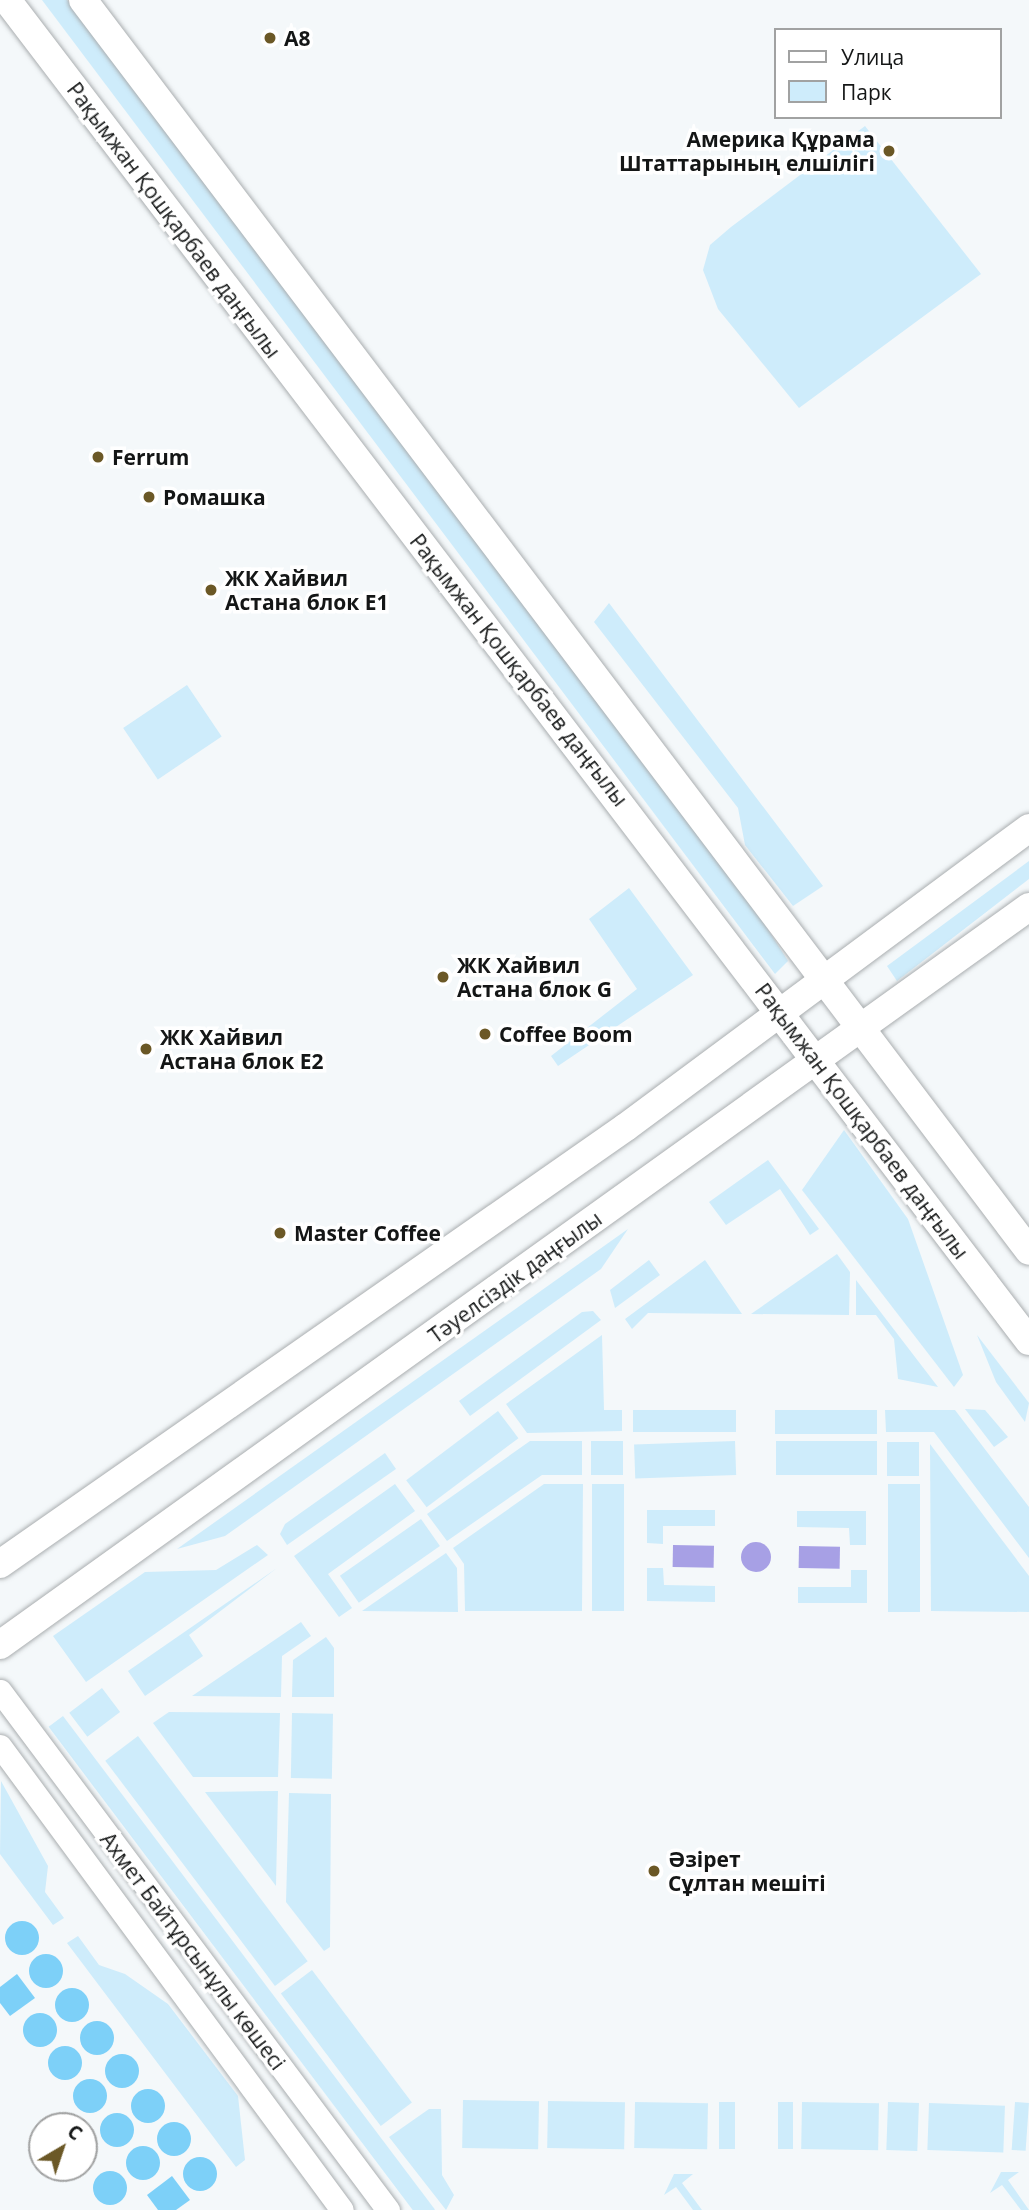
<!DOCTYPE html>
<html>
<head>
<meta charset="utf-8">
<style>
	body { margin:0 }
	#map { position:relative; width:1029px; height:2210px; overflow:hidden; background:#f4f8fa; font-family:"Open Sans",sans-serif }
	div>[style] { position:absolute }
	.green>* { inset:0; background:#ceecfb; transform-origin:0 0 }
	.forest>* { inset:0; background:#7dd0f8 }
	.round { border-radius:50% }
	.water>* { inset:0; background:#a7a0e5; transform-origin:0 0 }
	.roads { filter:drop-shadow(0 0 2px #aaaeb0) drop-shadow(0 0 2px #aaaeb0) }
	.minor>* { height:23px; margin:-11.5px; padding:0 11.5px; transform-origin:11.5px; border-radius:11.5px; background:#fff }
	.major>* { height:28px; margin:-14px; padding:0 14px; transform-origin:14px; border-radius:14px; background:#fff }
	.dots>* { width:19px; height:19px; translate:-50% -50%; box-sizing:border-box; border:4px solid #fff; border-radius:50% }
	span { translate:-50% -50%; white-space:nowrap; text-align:center; line-height:1.15; -webkit-text-stroke:7px #fff; paint-order:stroke }
	.poi-label { font-size:21px; color:#141616; font-weight:700 }
	.left { translate:0 -50%; text-align:left }
	.right { translate:-100% -50%; text-align:right }
	.street-label { font-size:21px; color:#141616 }
	.legend { position:absolute; left:774px; top:28px; width:228px; height:91px; box-sizing:border-box; background:#fff; border:2px solid #a1a2a2; margin:0; padding:9px 12px; list-style:none; font-size:21px; color:#141616 }
	.legend li { display:flex; align-items:center; gap:14px; height:35px }
	.legend b { width:35px; border:2px solid #a1a2a2 }
	.north { position:absolute; left:28px; top:2112px; width:70px; height:70px; box-sizing:border-box; background:#fff; border:2px solid #a1a2a2; border-radius:50%; rotate:39deg; font-size:19px; font-weight:700; line-height:28px; text-align:center; color:#141616 }
	.north::after { content:''; display:block; margin:auto; width:24px; height:32px; background:#6b5826; clip-path:polygon(50% 0,100% 100%,50% 72%,0 100%) }
</style>
</head>
<body>
<div id="map">
	<div class="green">
		<div style="clip-path:polygon(42px 0,67px 0,765px 925px,788px 961px,775px 974px)"></div>
		<div style="clip-path:polygon(865px 126px,981px 274px,799px 408px,718px 309px,703px 270px,710px 245px,731px 227px)"></div>
		<div style="clip-path:polygon(609px 603px,823px 886px,793px 906px,745px 845px,738px 808px,594px 622px)"></div>
		<div style="left:187px;top:685px;width:62px;height:77px;rotate:56deg"></div>
		<div style="clip-path:polygon(1029px 861px,1029px 879px,897px 981px,887px 966px)"></div>
		<div style="clip-path:polygon(629px 888px,693px 975px,558px 1066px,551px 1056px,637px 989px,589px 919px)"></div>
		<div style="clip-path:polygon(844px 1130px,908px 1219px,963px 1375px,954px 1387px,802px 1190px)"></div>
		<div style="clip-path:polygon(768px 1160px,819px 1229px,810px 1235px,780px 1189px,726px 1225px,709px 1202px)"></div>
		<div style="clip-path:polygon(628px 1229px,601px 1269px,225px 1536px,177px 1549px)"></div>
		<div style="clip-path:polygon(837px 1254px,850px 1272px,849px 1315px,751px 1314px)"></div>
		<div style="clip-path:polygon(649px 1260px,660px 1275px,615px 1308px,610px 1290px)"></div>
		<div style="clip-path:polygon(705px 1260px,742px 1314px,648px 1313px,632px 1329px,625px 1319px)"></div>
		<div style="clip-path:polygon(856px 1280px,938px 1387px,898px 1379px,894px 1339px,876px 1315px,856px 1315px)"></div>
		<div style="clip-path:polygon(593px 1311px,601px 1320px,470px 1416px,459px 1401px,582px 1312px)"></div>
		<div style="clip-path:polygon(602px 1335px,604px 1410px,622px 1410px,622px 1431px,527px 1433px,506px 1404px)"></div>
		<div style="clip-path:polygon(977px 1335px,1029px 1403px,1025px 1422px,996px 1382px)"></div>
		<div style="clip-path:polygon(965px 1409px,985px 1410px,1008px 1437px,994px 1447px)"></div>
		<div style="left:633px;top:1410px;width:103px;height:22px"></div>
		<div style="left:775px;top:1410px;width:102px;height:24px"></div>
		<div style="clip-path:polygon(885px 1410px,955px 1410px,1029px 1507px,1029px 1558px,934px 1432px,886px 1432px)"></div>
		<div style="left:498px;top:1411px;width:34px;height:115px;rotate:53deg"></div>
		<div style="clip-path:polygon(530px 1441px,582px 1441px,582px 1475px,542px 1475px,447px 1541px,427px 1514px)"></div>
		<div style="left:591px;top:1441px;width:32px;height:34px"></div>
		<div style="left:735px;top:1441px;width:34px;height:101px;rotate:88deg"></div>
		<div style="left:877px;top:1441px;width:34px;height:101px;rotate:90deg"></div>
		<div style="left:887px;top:1442px;width:32px;height:34px"></div>
		<div style="clip-path:polygon(930px 1444px,1029px 1576px,1029px 1612px,931px 1611px)"></div>
		<div style="clip-path:polygon(385px 1453px,396px 1469px,287px 1545px,280px 1534px,285px 1524px)"></div>
		<div style="clip-path:polygon(395px 1484px,415px 1511px,328px 1574px,352px 1608px,339px 1617px,294px 1556px)"></div>
		<div style="clip-path:polygon(544px 1484px,583px 1484px,582px 1611px,465px 1611px,464px 1564px,453px 1548px)"></div>
		<div style="left:592px;top:1484px;width:32px;height:127px"></div>
		<div style="left:888px;top:1484px;width:32px;height:128px"></div>
		<div style="clip-path:polygon(647px 1510px,715px 1510px,715px 1526px,663px 1526px,663px 1544px,647px 1543px)"></div>
		<div style="clip-path:polygon(797px 1511px,866px 1511px,866px 1545px,850px 1545px,849px 1528px,797px 1527px)"></div>
		<div style="left:421px;top:1519px;width:33px;height:99px;rotate:55deg"></div>
		<div style="clip-path:polygon(257px 1545px,268px 1555px,86px 1682px,53px 1636px,145px 1572px,216px 1570px)"></div>
		<div style="clip-path:polygon(446px 1553px,457px 1568px,458px 1612px,362px 1611px)"></div>
		<div style="clip-path:polygon(277px 1568px,189px 1635px,203px 1656px,145px 1696px,128px 1671px)"></div>
		<div style="clip-path:polygon(647px 1568px,663px 1568px,664px 1585px,715px 1586px,715px 1602px,647px 1601px)"></div>
		<div style="clip-path:polygon(851px 1570px,867px 1570px,867px 1603px,798px 1603px,798px 1587px,851px 1587px)"></div>
		<div style="clip-path:polygon(301px 1622px,311px 1636px,282px 1656px,281px 1697px,192px 1696px)"></div>
		<div style="clip-path:polygon(326px 1637px,334px 1648px,334px 1697px,292px 1697px,293px 1660px)"></div>
		<div style="left:102px;top:1688px;width:30px;height:41px;rotate:53deg"></div>
		<div style="clip-path:polygon(169px 1712px,280px 1713px,278px 1777px,193px 1777px,153px 1723px)"></div>
		<div style="left:292px;top:1713px;width:41px;height:65px;rotate:1deg"></div>
		<div style="left:63px;top:1716px;width:618px;height:18px;rotate:53deg"></div>
		<div style="left:138px;top:1736px;width:282px;height:41px;rotate:53deg"></div>
		<div style="clip-path:polygon(1px 1781px,48px 1866px,45px 1892px,64px 1918px,53px 1925px,0 1854px)"></div>
		<div style="clip-path:polygon(278px 1791px,276px 1886px,205px 1792px)"></div>
		<div style="clip-path:polygon(289px 1793px,331px 1794px,330px 1947px,324px 1951px,286px 1902px)"></div>
		<div style="clip-path:polygon(78px 1936px,99px 1965px,125px 1974px,168px 2004px,238px 2096px,245px 2160px,236px 2167px,67px 1943px)"></div>
		<div style="left:312px;top:1970px;width:166px;height:39px;rotate:53deg"></div>
		<div style="left:463px;top:2100px;width:76px;height:48px;rotate:1deg"></div>
		<div style="left:548px;top:2101px;width:77px;height:47px;rotate:1deg"></div>
		<div style="left:635px;top:2102px;width:73px;height:46px;rotate:1deg"></div>
		<div style="left:719px;top:2102px;width:16px;height:47px"></div>
		<div style="left:778px;top:2102px;width:15px;height:47px"></div>
		<div style="left:802px;top:2102px;width:77px;height:47px;rotate:1deg"></div>
		<div style="left:888px;top:2102px;width:31px;height:48px;rotate:2deg"></div>
		<div style="left:1015px;top:2102px;width:14px;height:48px;rotate:4deg"></div>
		<div style="left:929px;top:2103px;width:76px;height:47px;rotate:2deg"></div>
		<div style="clip-path:polygon(429px 2109px,441px 2109px,442px 2175px,454px 2195px,446px 2210px,389px 2137px)"></div>
		<div style="clip-path:polygon(1001px 2172px,1019px 2172px,1008px 2180px,1029px 2210px,1021px 2210px,1002px 2185px,990px 2193px)"></div>
		<div style="clip-path:polygon(674px 2174px,693px 2174px,682px 2183px,702px 2210px,693px 2210px,676px 2187px,664px 2195px)"></div>
	</div>
	<div class="forest">
		<div class="round" style="left:5px;top:1921px;width:34px;height:34px"></div>
		<div class="round" style="left:29px;top:1954px;width:34px;height:34px"></div>
		<div style="clip-path:polygon(17px 1974px,35px 1998px,10px 2016px,0 2003px,0 1987px)"></div>
		<div class="round" style="left:55px;top:1988px;width:34px;height:34px"></div>
		<div class="round" style="left:23px;top:2013px;width:34px;height:34px"></div>
		<div class="round" style="left:80px;top:2021px;width:34px;height:34px"></div>
		<div class="round" style="left:48px;top:2046px;width:34px;height:34px"></div>
		<div class="round" style="left:105px;top:2054px;width:34px;height:34px"></div>
		<div class="round" style="left:73px;top:2079px;width:34px;height:34px"></div>
		<div class="round" style="left:131px;top:2089px;width:34px;height:34px"></div>
		<div class="round" style="left:100px;top:2113px;width:34px;height:34px"></div>
		<div class="round" style="left:157px;top:2122px;width:34px;height:34px"></div>
		<div class="round" style="left:126px;top:2146px;width:34px;height:34px"></div>
		<div class="round" style="left:183px;top:2157px;width:34px;height:34px"></div>
		<div class="round" style="left:93px;top:2171px;width:34px;height:34px"></div>
		<div style="clip-path:polygon(172px 2176px,190px 2200px,176px 2210px,158px 2210px,147px 2195px)"></div>
	</div>
	<div class="water">
		<div class="round" style="left:741px;top:1542px;width:30px;height:30px"></div>
		<div style="left:673px;top:1545px;width:41px;height:22px;rotate:1deg"></div>
		<div style="left:799px;top:1546px;width:41px;height:22px;rotate:1deg"></div>
	</div>
	<div class="roads">
		<div class="minor">
			<div style="left:0;top:1691px;width:648px;rotate:53.22deg"></div>
			<div style="left:0;top:1746px;width:576px;rotate:53.61deg"></div>
		</div>
		<div class="major">
			<div style="left:7px;top:0;width:1686px;rotate:52.69deg"></div>
			<div style="left:83px;top:0;width:1568px;rotate:52.9deg"></div>
			<div style="left:0;top:1564px;width:763px;rotate:-34.92deg"></div>
			<div style="left:626px;top:1127px;width:502px;rotate:-36.57deg"></div>
			<div style="left:0;top:1645px;width:1266px;rotate:-35.65deg"></div>
		</div>
	</div>
	<div class="dots">
		<div style="left:270px;top:38px;background:#6b5826"></div>
		<div style="left:889px;top:151px;background:#6b5826"></div>
		<div style="left:98px;top:457px;background:#6b5826"></div>
		<div style="left:149px;top:497px;background:#6b5826"></div>
		<div style="left:211px;top:590px;background:#6b5826"></div>
		<div style="left:443px;top:977px;background:#6b5826"></div>
		<div style="left:485px;top:1034px;background:#6b5826"></div>
		<div style="left:146px;top:1049px;background:#6b5826"></div>
		<div style="left:280px;top:1233px;background:#6b5826"></div>
		<div style="left:654px;top:1871px;background:#6b5826"></div>
	</div>
	<div class="poi-label">
		<span class="left" style="left:284px;top:38px">А8</span>
		<span class="right" style="left:875px;top:151px">Америка Құрама<br>Штаттарының елшілігі</span>
		<span class="left" style="left:112px;top:457px">Ferrum</span>
		<span class="left" style="left:163px;top:497px">Ромашка</span>
		<span class="left" style="left:225px;top:590px">ЖК Хайвил<br>Астана блок E1</span>
		<span class="left" style="left:457px;top:977px">ЖК Хайвил<br>Астана блок G</span>
		<span class="left" style="left:499px;top:1034px">Coffee Boom</span>
		<span class="left" style="left:160px;top:1049px">ЖК Хайвил<br>Астана блок E2</span>
		<span class="left" style="left:294px;top:1233px">Master Coffee</span>
		<span class="left" style="left:668px;top:1871px">Әзірет<br>Сұлтан мешіті</span>
	</div>
	<div class="street-label">
		<span style="left:174px;top:220px;rotate:53deg">Рақымжан Қошқарбаев даңғылы</span>
		<span style="left:519px;top:670px;rotate:52deg">Рақымжан Қошқарбаев даңғылы</span>
		<span style="left:862px;top:1121px;rotate:53deg">Рақымжан Қошқарбаев даңғылы</span>
		<span style="left:515px;top:1277px;rotate:-36deg">Тәуелсіздік даңғылы</span>
		<span style="left:193px;top:1951px;rotate:53deg">Ахмет Байтұрсынұлы көшесі</span>
	</div>
	<ul class="legend">
	<li><b style="height:9px;background:#fff"></b>Улица</li>
	<li><b style="height:19px;background:#ceecfb"></b>Парк</li>
	</ul>
	<div class="north">С</div>
</div>
</body>
</html>
